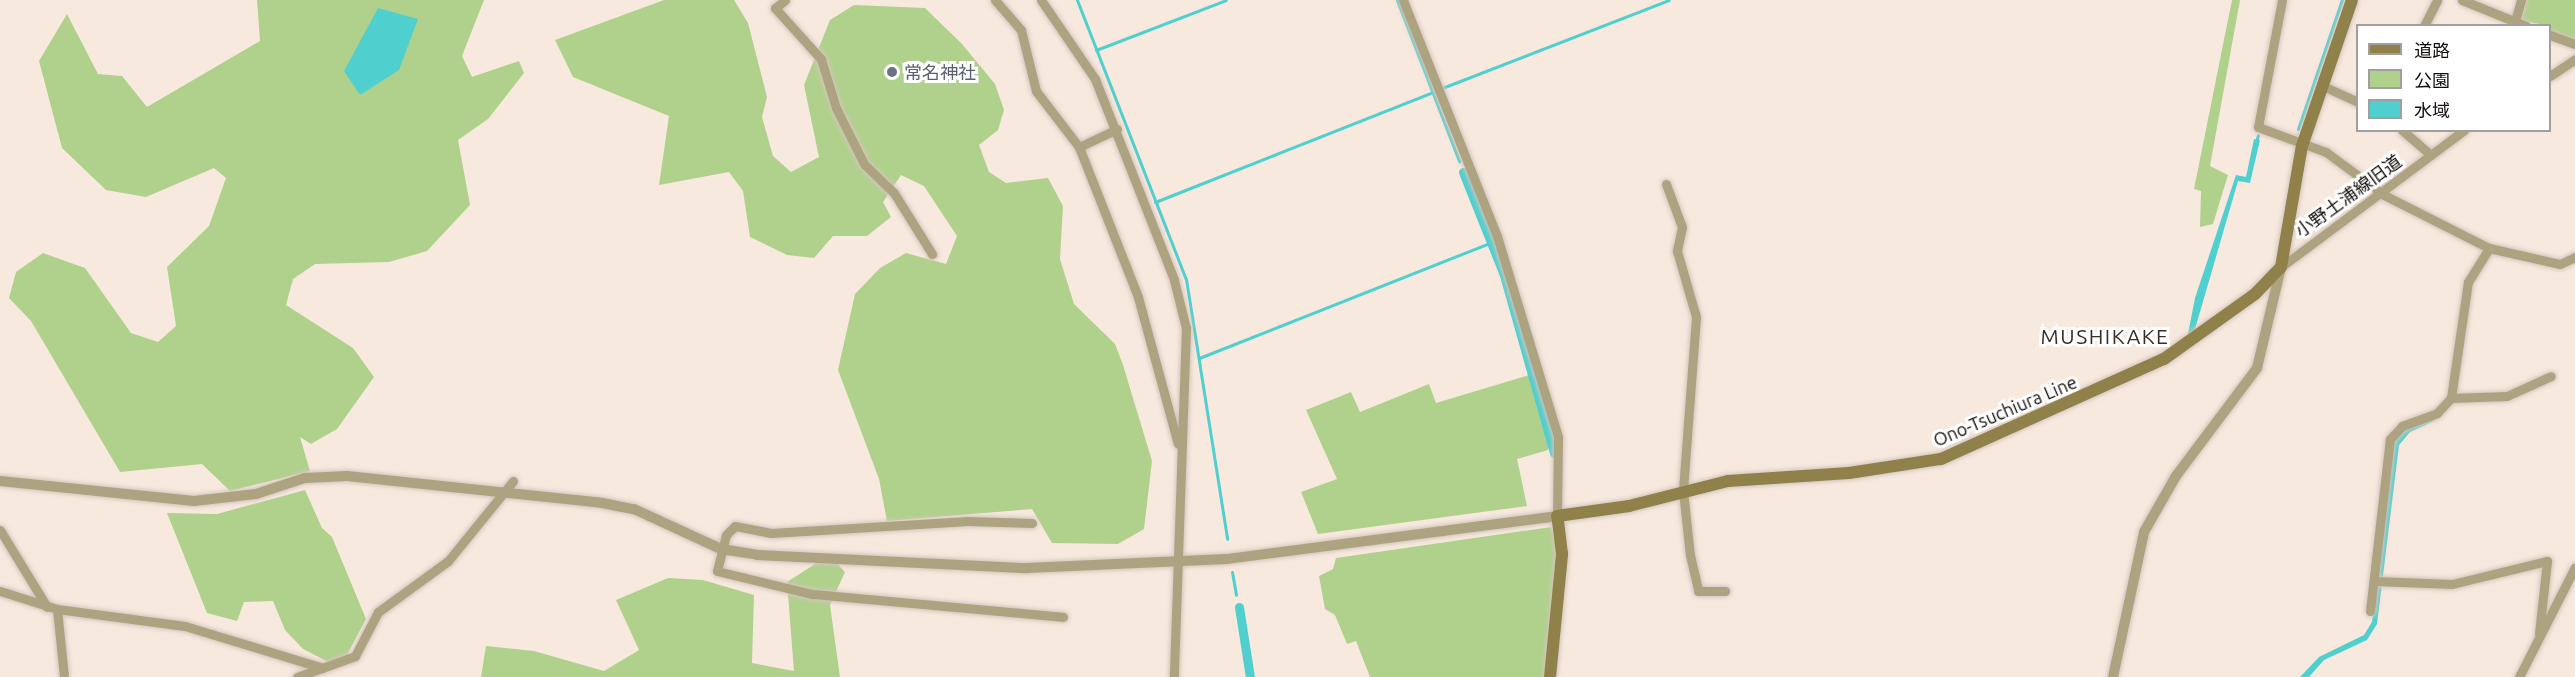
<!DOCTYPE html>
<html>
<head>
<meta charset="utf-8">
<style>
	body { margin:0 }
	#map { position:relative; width:2575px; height:677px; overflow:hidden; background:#f8e9df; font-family:Ubuntu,"Noto Sans JP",sans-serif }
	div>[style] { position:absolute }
	.green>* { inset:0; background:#b0d18c }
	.water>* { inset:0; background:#50cfcf }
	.stream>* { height:3px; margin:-1.5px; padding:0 1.5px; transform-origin:1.5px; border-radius:1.5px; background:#50cfcf }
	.canal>* { height:9px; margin:-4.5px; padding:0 4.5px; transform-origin:4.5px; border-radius:4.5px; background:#50cfcf }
	.roads { filter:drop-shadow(0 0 2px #d3c6bd) drop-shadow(0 0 2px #d3c6bd) }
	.minor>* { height:9px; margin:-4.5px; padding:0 4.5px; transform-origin:4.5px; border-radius:4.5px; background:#aea381 }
	.tertiary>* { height:10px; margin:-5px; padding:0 5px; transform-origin:5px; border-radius:5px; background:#aea381 }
	.secondary>* { height:12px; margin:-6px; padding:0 6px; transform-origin:6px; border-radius:6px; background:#90804a }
	.dots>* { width:16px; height:16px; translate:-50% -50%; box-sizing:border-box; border:3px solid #fff; border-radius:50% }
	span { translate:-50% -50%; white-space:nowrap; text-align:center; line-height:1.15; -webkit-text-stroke:6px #fff; paint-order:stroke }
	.worship-label { font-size:18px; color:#5b616d }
	.left { translate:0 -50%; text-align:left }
	.street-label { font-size:18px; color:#130e0b }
	.quarter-label { font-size:21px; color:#392e26; letter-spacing:1.5px }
	.legend { position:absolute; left:2356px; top:24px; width:195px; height:108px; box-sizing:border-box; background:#fff; border:2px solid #a19f9d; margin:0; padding:8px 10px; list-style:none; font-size:18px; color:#130e0b }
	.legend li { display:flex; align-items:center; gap:12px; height:30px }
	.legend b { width:30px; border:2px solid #a19f9d }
</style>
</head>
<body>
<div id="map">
	<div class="green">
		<div style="clip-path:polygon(257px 0,484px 0,462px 56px,472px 77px,519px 61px,524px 73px,488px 119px,458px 140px,470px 205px,427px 251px,389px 262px,315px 264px,293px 279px,286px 305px,353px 348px,374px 377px,337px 429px,311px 444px,300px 437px,310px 471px,230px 491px,202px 464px,120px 472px,31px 321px,9px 298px,16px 272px,43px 253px,85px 268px,131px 333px,158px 342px,176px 326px,167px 267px,209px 226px,226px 178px,214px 168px,146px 197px,106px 190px,62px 148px,39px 61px,67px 14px,98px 74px,122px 76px,147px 107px,260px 41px)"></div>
		<div style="clip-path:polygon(664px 0,734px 0,748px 23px,767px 97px,762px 117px,773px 156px,791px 172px,819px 157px,804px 85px,830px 20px,854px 5px,925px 8px,962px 44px,995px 84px,1004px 110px,998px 130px,979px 145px,989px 172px,1006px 183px,1048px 178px,1063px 206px,1060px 259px,1074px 304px,1115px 344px,1123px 365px,1152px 461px,1144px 529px,1118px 544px,1052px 543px,1032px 509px,887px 521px,879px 479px,838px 370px,855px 294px,880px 268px,906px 253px,946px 264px,957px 236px,924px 186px,901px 175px,883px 202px,891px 217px,867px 236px,833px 236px,814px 258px,787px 255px,750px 237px,743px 191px,729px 172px,659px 185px,669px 116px,573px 77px,555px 40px)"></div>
		<div style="clip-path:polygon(2232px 0,2240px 0,2210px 166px,2228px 175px,2213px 224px,2200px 227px,2201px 191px,2194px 189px)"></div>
		<div style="clip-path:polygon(2523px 0,2575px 0,2575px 42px,2550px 32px,2550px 26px,2518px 20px)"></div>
		<div style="clip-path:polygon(1529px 375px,1549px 442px,1548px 450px,1517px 459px,1527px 506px,1318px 534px,1301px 492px,1337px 479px,1306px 410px,1351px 392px,1360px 412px,1429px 384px,1436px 403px)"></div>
		<div style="clip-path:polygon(305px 490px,322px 528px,332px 537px,366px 619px,347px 655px,330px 663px,303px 649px,285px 630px,273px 601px,244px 602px,237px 621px,207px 613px,167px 513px,217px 514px)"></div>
		<div style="clip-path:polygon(1551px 527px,1558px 554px,1545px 677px,1370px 677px,1356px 641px,1347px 644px,1335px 615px,1325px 609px,1319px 576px,1333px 569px,1336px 558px)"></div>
		<div style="clip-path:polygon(829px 555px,845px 572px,830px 605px,840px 677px,481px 677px,486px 646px,534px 651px,604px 671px,639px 650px,616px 600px,668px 578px,703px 580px,754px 595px,752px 663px,794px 671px,787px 582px)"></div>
	</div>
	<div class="water">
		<div style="clip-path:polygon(378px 8px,418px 19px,399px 70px,360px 95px,344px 71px)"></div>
		<div style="clip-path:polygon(2254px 139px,2260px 140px,2250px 183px,2238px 181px,2193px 336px,2188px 334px,2195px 298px,2236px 175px,2246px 177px)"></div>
		<div style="clip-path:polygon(2438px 419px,2410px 432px,2399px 445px,2377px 624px,2367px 640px,2324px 660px,2309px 677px,2300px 677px,2319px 657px,2364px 635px,2372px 622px,2393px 443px,2405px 427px)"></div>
	</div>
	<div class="stream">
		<div style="left:1077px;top:0;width:300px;rotate:68.7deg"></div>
		<div style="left:1186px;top:279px;width:263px;rotate:81deg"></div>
		<div style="left:1397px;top:0;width:173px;rotate:68.9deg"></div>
		<div style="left:1096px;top:50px;width:139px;rotate:-21deg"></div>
		<div style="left:1442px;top:88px;width:243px;rotate:-21.2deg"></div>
		<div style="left:2298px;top:129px;width:136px;rotate:-71.2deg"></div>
		<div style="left:2256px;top:142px;width:7px;rotate:-74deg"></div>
		<div style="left:1155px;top:202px;width:296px;rotate:-21.6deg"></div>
		<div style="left:1199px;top:358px;width:315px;rotate:-21.6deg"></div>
		<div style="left:1232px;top:572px;width:23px;rotate:80deg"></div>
	</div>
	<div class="canal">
		<div style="left:1463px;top:172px;width:111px;rotate:68.3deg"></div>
		<div style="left:1504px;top:275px;width:185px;rotate:74.3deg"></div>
		<div style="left:1239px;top:607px;width:71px;rotate:81.1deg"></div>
	</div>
	<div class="roads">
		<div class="minor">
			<div style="left:785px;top:0;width:13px;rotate:141deg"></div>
			<div style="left:775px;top:8px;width:69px;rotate:48deg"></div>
			<div style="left:821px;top:59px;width:51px;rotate:73deg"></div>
			<div style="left:836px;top:108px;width:63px;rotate:63.4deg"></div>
			<div style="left:864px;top:164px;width:42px;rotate:44deg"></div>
			<div style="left:894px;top:193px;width:72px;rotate:58.1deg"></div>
			<div style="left:995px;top:0;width:40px;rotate:49deg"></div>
			<div style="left:1021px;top:30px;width:63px;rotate:76.2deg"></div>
			<div style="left:1036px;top:91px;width:71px;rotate:52.5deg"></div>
			<div style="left:1079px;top:147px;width:161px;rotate:68.5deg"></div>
			<div style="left:1138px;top:297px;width:152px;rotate:74.8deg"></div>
			<div style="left:1041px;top:0;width:96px;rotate:55.6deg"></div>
			<div style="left:1095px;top:79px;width:216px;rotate:68.5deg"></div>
			<div style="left:1174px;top:280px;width:49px;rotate:76deg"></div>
			<div style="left:1186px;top:328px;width:349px;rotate:92deg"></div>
			<div style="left:1403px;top:0;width:254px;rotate:68.3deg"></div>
			<div style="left:1497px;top:236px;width:210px;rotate:73.1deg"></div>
			<div style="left:1558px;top:437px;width:79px;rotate:90.7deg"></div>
			<div style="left:2282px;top:0;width:129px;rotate:100.7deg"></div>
			<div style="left:2258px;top:127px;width:72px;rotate:20.2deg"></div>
			<div style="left:2326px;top:152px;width:72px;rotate:36.6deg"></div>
			<div style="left:2384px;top:195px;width:118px;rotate:26.8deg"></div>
			<div style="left:2489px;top:248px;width:73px;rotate:12.7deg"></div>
			<div style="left:2560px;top:264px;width:17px;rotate:-25deg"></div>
			<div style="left:2462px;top:0;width:69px;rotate:22.1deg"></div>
			<div style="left:2515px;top:21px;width:22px;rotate:-74deg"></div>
			<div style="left:2424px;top:26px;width:29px;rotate:-63deg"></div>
			<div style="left:2550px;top:35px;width:27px;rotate:20deg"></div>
			<div style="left:2550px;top:76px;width:30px;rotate:-34deg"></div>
			<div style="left:2321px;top:85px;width:41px;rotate:24.7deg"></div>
			<div style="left:2402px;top:130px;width:38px;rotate:41deg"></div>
			<div style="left:1079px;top:147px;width:42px;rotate:-25.3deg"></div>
			<div style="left:1666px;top:184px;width:46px;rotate:69.6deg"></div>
			<div style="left:1682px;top:227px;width:25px;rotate:102deg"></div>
			<div style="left:1677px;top:251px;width:69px;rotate:73.9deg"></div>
			<div style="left:1696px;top:317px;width:174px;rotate:94.3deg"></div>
			<div style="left:1683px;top:491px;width:64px;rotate:83.8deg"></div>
			<div style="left:1690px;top:555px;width:37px;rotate:77deg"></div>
			<div style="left:1698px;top:591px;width:27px"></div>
			<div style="left:2281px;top:267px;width:229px;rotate:-36.8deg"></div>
			<div style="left:2451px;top:398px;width:56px;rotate:-2deg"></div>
			<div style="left:2507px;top:396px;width:48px;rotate:-24.4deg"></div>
			<div style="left:1032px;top:523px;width:64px;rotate:-178.2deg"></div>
			<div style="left:968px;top:521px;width:197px;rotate:176.5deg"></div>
			<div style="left:771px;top:533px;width:37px;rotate:-169deg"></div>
			<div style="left:735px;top:526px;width:13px;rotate:135deg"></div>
			<div style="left:726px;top:535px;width:37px;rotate:104deg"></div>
			<div style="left:717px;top:571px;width:98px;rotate:13.6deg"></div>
			<div style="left:812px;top:594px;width:252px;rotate:5.2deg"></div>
			<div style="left:0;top:530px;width:90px;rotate:58.6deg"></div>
			<div style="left:2375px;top:581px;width:77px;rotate:2.2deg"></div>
			<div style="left:2452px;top:584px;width:98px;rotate:-13.6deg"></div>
			<div style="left:2547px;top:561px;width:73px;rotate:96.3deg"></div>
			<div style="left:0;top:591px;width:60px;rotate:17.5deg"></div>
			<div style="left:57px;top:609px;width:129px;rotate:7.6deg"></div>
			<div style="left:185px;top:626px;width:144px;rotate:16.9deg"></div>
			<div style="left:57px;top:609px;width:68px;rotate:84.1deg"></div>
			<div style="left:2370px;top:611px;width:173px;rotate:-83.4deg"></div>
			<div style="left:2390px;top:439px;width:18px;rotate:-47deg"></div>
			<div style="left:2402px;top:426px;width:37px;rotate:-20deg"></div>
			<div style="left:2437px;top:413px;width:21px;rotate:-47deg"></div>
			<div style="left:2451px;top:398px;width:117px;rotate:-81.7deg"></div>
			<div style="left:2468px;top:282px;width:40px;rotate:-58deg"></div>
			<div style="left:297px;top:677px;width:62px;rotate:-19.9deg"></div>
			<div style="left:355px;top:656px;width:50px;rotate:-62.4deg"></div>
			<div style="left:378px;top:612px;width:87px;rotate:-36.1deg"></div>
			<div style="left:448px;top:561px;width:103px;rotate:-50.9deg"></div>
			<div style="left:2519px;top:677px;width:123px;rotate:-63deg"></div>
		</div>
		<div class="tertiary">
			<div style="left:0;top:481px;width:195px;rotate:5.9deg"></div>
			<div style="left:194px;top:501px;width:62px;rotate:-6.4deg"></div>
			<div style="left:256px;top:494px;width:52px;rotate:-18.1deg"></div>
			<div style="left:305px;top:478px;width:42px;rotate:-2.7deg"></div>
			<div style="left:347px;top:476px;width:256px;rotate:6deg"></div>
			<div style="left:602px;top:503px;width:33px;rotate:11deg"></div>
			<div style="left:634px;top:509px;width:96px;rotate:24.7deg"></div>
			<div style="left:721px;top:549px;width:36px;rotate:9deg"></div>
			<div style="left:757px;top:555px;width:270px;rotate:2.8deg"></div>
			<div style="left:1027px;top:568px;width:200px;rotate:-2.6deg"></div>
			<div style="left:1227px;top:559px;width:333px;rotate:-7.4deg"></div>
			<div style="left:2113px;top:677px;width:148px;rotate:-77.9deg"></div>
			<div style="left:2144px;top:532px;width:64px;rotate:-60.3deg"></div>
			<div style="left:2176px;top:476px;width:135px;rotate:-53.1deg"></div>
			<div style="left:2257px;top:368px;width:104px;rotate:-76.6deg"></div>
		</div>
		<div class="secondary">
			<div style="left:1550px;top:677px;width:124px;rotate:-84.4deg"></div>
			<div style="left:1562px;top:554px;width:38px;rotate:-97deg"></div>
			<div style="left:1557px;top:516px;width:73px;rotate:-7.9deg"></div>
			<div style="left:1629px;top:506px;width:102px;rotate:-14.2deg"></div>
			<div style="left:1728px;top:481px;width:121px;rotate:-3.8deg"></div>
			<div style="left:1849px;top:473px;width:93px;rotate:-8.7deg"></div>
			<div style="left:1941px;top:459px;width:244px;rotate:-24.2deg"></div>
			<div style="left:2164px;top:359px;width:112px;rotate:-35.5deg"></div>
			<div style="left:2255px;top:294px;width:37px;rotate:-46deg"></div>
			<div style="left:2281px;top:267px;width:123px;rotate:-80.2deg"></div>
			<div style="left:2302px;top:146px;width:154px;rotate:-71.1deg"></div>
		</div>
	</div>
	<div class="dots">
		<div style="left:892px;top:72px;background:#6b7280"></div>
	</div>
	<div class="worship-label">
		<span class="left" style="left:904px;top:72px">常名神社</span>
	</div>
	<div class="street-label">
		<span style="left:2348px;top:196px;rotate:-36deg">小野土浦線旧道</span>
		<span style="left:2005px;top:411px;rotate:-23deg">Ono-Tsuchiura Line</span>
	</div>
	<div class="quarter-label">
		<span style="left:2105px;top:336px">MUSHIKAKE</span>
	</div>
	<ul class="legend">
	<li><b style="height:8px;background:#90804a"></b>道路</li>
	<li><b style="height:16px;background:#b0d18c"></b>公園</li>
	<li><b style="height:16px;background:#50cfcf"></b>水域</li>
	</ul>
</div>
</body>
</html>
